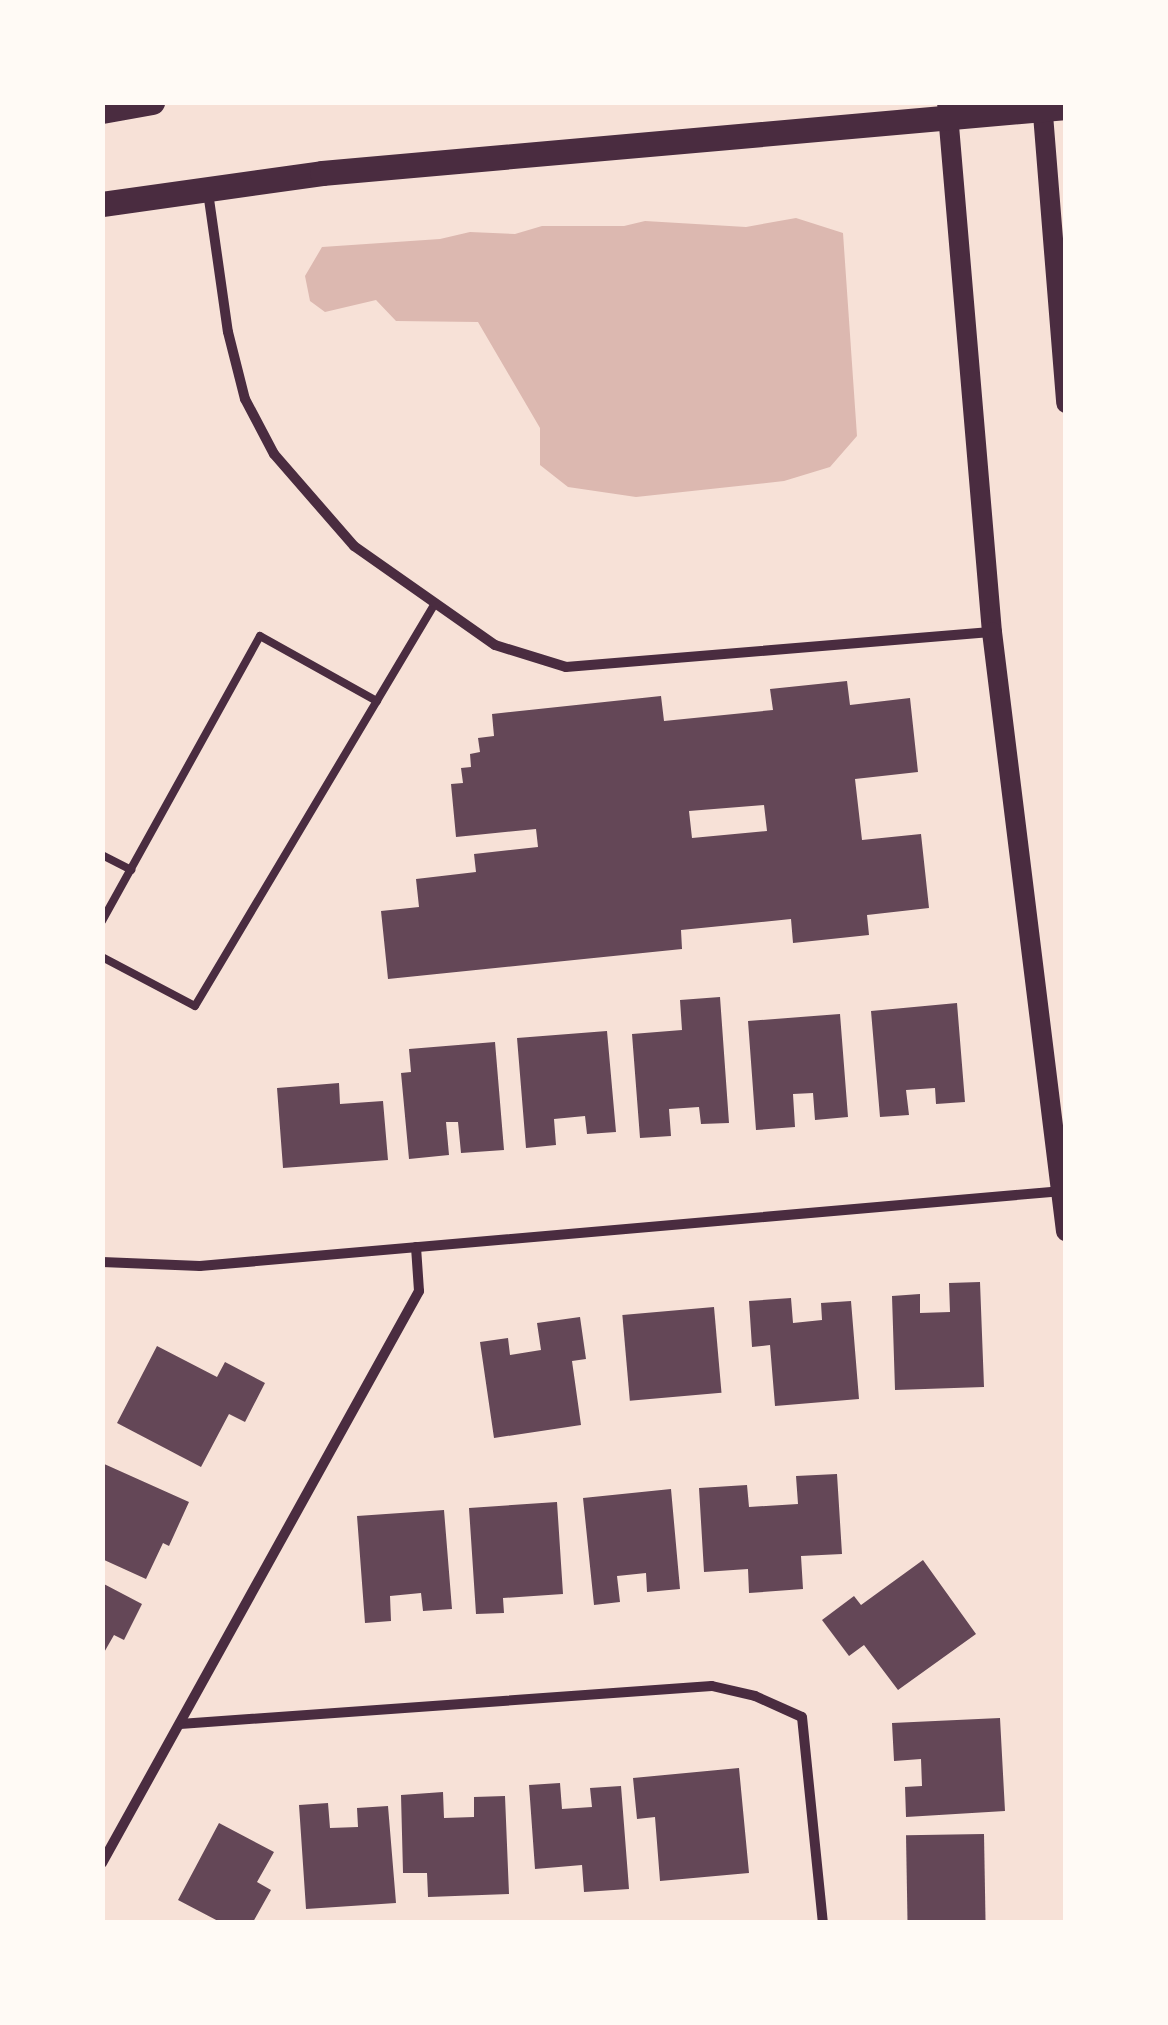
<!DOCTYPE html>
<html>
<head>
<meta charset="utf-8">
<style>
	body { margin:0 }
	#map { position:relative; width:1168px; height:2025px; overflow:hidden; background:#f7e1d7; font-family:"DejaVu Sans",sans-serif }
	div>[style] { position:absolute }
	.water>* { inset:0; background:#dcb8b0 }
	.building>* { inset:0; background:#644757; transform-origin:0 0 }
	.service>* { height:8px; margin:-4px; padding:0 4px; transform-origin:4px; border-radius:4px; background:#4a2c40 }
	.minor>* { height:10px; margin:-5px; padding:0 5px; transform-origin:5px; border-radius:5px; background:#4a2c40 }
	.secondary>* { height:20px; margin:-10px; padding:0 10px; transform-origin:10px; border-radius:10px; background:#4a2c40 }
	.primary>* { height:25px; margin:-12.5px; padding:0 12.5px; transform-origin:12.5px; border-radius:12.5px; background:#4a2c40 }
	span { translate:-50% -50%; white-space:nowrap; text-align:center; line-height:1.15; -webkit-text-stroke:8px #fffaf5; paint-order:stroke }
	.frame { position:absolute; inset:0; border:105px solid #fffaf5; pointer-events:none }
</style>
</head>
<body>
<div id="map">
	<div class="water">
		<div style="clip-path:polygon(796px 218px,843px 233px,857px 436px,830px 467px,784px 481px,636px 497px,568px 487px,540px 465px,540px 428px,478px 322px,396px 321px,376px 300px,325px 312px,310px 301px,305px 276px,322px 247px,440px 239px,470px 232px,515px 234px,542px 226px,624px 226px,645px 221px,746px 227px)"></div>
	</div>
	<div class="building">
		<div style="clip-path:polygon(evenodd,847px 681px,850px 705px,910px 698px,918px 772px,855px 779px,862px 840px,921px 834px,929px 908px,867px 915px,869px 935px,793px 943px,791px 919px,681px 930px,682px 949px,388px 979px,381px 911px,419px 907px,416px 879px,476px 872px,474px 854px,538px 847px,536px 829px,456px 837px,451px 784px,463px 783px,461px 768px,471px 767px,470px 754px,480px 752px,478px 738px,494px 736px,492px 714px,661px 696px,664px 721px,773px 710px,770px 689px,847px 681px,764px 805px,767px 831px,692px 838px,689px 811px,764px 805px)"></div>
		<div style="clip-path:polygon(720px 997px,729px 1123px,701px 1124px,699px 1107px,669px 1109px,671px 1136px,640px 1138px,632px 1034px,682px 1030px,680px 1000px)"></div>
		<div style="clip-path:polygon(957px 1003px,965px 1102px,936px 1104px,935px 1088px,906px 1090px,909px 1115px,880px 1117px,871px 1011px)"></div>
		<div style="clip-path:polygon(840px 1014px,848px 1117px,815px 1120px,813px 1093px,793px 1094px,795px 1127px,756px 1130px,748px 1021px)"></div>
		<div style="clip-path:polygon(607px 1031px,616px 1132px,587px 1134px,585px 1116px,554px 1119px,556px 1145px,526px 1148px,517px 1038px)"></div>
		<div style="clip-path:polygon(495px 1042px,504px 1150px,461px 1153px,458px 1122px,446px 1122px,449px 1155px,409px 1159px,401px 1073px,411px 1072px,409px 1049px)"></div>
		<div style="clip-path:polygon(339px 1083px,340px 1104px,383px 1101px,388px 1160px,283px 1168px,277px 1088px)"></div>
		<div style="clip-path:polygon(980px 1282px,984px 1387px,895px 1390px,892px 1296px,920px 1294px,920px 1313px,950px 1312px,949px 1283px)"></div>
		<div style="clip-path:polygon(791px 1298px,793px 1323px,822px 1320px,821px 1303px,851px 1301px,859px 1399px,775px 1406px,770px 1345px,752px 1347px,749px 1301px)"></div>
		<div style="left:714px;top:1307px;width:86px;height:92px;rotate:85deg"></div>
		<div style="clip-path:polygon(580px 1317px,586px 1359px,572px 1361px,581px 1425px,494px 1438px,480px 1342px,508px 1338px,510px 1355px,541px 1350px,537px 1323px)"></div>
		<div style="clip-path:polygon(157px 1346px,217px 1377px,225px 1362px,265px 1383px,245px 1422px,229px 1414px,201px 1467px,117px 1423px)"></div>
		<div style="clip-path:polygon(102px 1463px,189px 1502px,169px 1546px,163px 1543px,146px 1579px,102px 1559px)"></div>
		<div style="clip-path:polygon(837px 1474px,842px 1554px,801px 1556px,803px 1589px,749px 1593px,748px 1569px,704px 1572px,699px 1488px,747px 1485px,749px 1507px,798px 1504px,796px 1476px)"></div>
		<div style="clip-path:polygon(671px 1489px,680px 1589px,647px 1592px,646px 1573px,617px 1576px,620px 1602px,594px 1605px,583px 1498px)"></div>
		<div style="clip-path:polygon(557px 1502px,563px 1594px,503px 1598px,504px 1613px,476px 1614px,469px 1508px)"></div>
		<div style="clip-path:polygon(444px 1510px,452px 1609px,423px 1611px,421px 1593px,390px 1596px,391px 1621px,365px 1623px,357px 1516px)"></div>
		<div style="clip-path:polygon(923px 1560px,976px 1634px,898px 1690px,864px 1645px,849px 1656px,822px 1620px,854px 1596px,861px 1605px)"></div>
		<div style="clip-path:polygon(102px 1583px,142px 1604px,124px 1640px,114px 1635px,102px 1656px)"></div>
		<div style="clip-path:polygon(1000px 1718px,1005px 1811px,906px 1817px,905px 1787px,922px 1786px,921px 1759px,894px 1761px,892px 1723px)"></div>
		<div style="clip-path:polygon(739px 1768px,749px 1873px,660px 1881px,655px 1817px,637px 1819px,633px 1778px)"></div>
		<div style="clip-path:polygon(560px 1783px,562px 1809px,592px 1807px,590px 1788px,621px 1786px,629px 1889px,584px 1892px,582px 1865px,535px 1869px,529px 1785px)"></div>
		<div style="clip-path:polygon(443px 1792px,444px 1818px,474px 1817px,474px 1797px,505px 1796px,509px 1894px,428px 1897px,427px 1873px,403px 1873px,401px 1795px)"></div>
		<div style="clip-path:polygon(328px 1803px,330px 1828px,358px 1827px,357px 1808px,388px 1806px,396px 1903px,306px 1909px,299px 1805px)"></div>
		<div style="clip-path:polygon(219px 1823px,274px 1852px,257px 1882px,271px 1890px,253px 1922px,220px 1922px,178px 1900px)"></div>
		<div style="left:984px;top:1834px;width:88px;height:78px;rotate:89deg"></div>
	</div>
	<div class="service">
		<div style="left:102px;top:855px;width:33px;rotate:27deg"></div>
		<div style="left:102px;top:921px;width:326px;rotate:-61deg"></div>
		<div style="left:260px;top:636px;width:134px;rotate:29.1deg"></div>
		<div style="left:102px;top:957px;width:105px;rotate:27.8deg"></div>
		<div style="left:195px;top:1006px;width:469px;rotate:-59.2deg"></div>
	</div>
	<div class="minor">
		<div style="left:208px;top:192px;width:141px;rotate:81.9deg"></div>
		<div style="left:228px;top:332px;width:69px;rotate:75.8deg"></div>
		<div style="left:245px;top:399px;width:62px;rotate:62.2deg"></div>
		<div style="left:274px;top:454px;width:122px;rotate:49deg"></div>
		<div style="left:354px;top:546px;width:172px;rotate:35.1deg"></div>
		<div style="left:495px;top:645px;width:74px;rotate:17.2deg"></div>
		<div style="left:566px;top:667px;width:426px;rotate:-4.7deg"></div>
		<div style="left:102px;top:1262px;width:98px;rotate:2.3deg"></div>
		<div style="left:200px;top:1266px;width:866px;rotate:-4.97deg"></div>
		<div style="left:180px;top:1724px;width:533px;rotate:-4.09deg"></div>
		<div style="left:712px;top:1686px;width:44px;rotate:13.1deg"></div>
		<div style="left:755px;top:1696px;width:51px;rotate:24.1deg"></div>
		<div style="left:802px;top:1717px;width:206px;rotate:84.2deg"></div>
		<div style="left:102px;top:1863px;width:654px;rotate:-61deg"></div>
		<div style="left:419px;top:1291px;width:44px;rotate:-93.9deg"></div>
	</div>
	<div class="secondary">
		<div style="left:947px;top:102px;width:532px;rotate:85.15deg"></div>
		<div style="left:992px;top:632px;width:604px;rotate:82.96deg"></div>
		<div style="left:1042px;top:102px;width:302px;rotate:85.4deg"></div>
	</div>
	<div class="primary">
		<div style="left:102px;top:111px;width:51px;rotate:-10.2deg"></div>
		<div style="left:102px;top:204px;width:222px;rotate:-8deg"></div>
		<div style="left:322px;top:173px;width:747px;rotate:-5.07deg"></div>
	</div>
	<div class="frame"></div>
</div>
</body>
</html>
